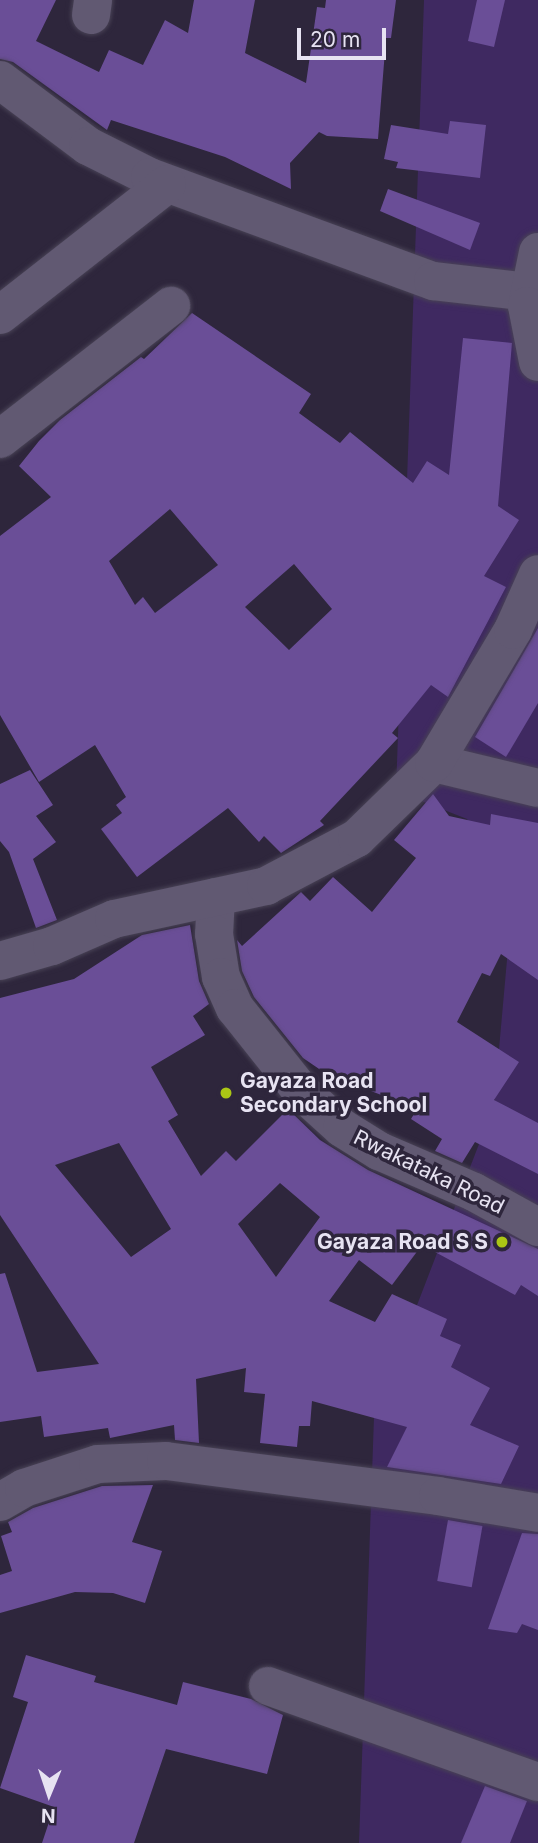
<!DOCTYPE html>
<html>
<head>
<meta charset="utf-8">
<style>
	body { margin:0 }
	#map { position:relative; width:538px; height:1843px; overflow:hidden; background:#2e263c; font-family:Inter,sans-serif }
	div>[style] { position:absolute }
	.green>* { inset:0; background:#3f2961 }
	.building>* { inset:0; background:#6a4e97; transform-origin:0 0 }
	.roads { filter:drop-shadow(0 0 2px #484255) drop-shadow(0 0 2px #484255) }
	.minor>* { height:38px; margin:-19px; padding:0 19px; transform-origin:19px; border-radius:19px; background:#615972 }
	.dots>* { width:19px; height:19px; translate:-50% -50%; box-sizing:border-box; border:4px solid #2e263c; border-radius:50% }
	span { translate:-50% -50%; white-space:nowrap; text-align:center; line-height:1.15; -webkit-text-stroke:7px #2e263c; paint-order:stroke }
	.poi-label { font-size:21px; color:#e7e3f2; font-weight:700 }
	.left { translate:0 -50%; text-align:left }
	.right { translate:-100% -50%; text-align:right }
	.street-label { font-size:21px; color:#e7e3f2 }
	.north { position:absolute; left:14px; top:1759px; width:70px; height:70px; -webkit-text-stroke:5px #2e263c; paint-order:stroke; rotate:182deg; font-size:19px; font-weight:700; line-height:28px; text-align:center; color:#e7e3f2 }
	.north::after { content:''; display:block; margin:auto; width:24px; height:32px; background:#e7e3f2; clip-path:polygon(50% 0,100% 100%,50% 72%,0 100%) }
	.scale { position:absolute; left:297px; top:28px; width:89px; height:32px; box-sizing:border-box; border:4px solid #e7e3f2; border-top:0; padding-left:9px; font-size:21px; line-height:24px; white-space:nowrap; color:#e7e3f2; -webkit-text-stroke:5px #2e263c; paint-order:stroke }
</style>
</head>
<body>
<div id="map">
	<div class="green">
		<div style="clip-path:polygon(424px 0,538px 0,538px 1843px,359px 1843px,374px 1417px,494px 1105px,511px 915px,467px 819px,396px 791px)"></div>
	</div>
	<div class="building">
		<div style="clip-path:polygon(0 0,56px 0,36px 41px,99px 72px,109px 50px,143px 65px,165px 20px,188px 33px,194px 0,255px 0,245px 53px,306px 83px,317px 7px,325px 8px,326px 0,396px 0,391px 38px,386px 38px,378px 139px,327px 136px,319px 132px,290px 163px,291px 189px,225px 157px,111px 120px,107px 130px,13px 62px,0 59px)"></div>
		<div style="clip-path:polygon(477px 0,505px 0,494px 47px,468px 41px)"></div>
		<div style="clip-path:polygon(450px 121px,486px 125px,480px 178px,396px 168px,398px 162px,384px 159px,391px 125px,448px 134px)"></div>
		<div style="clip-path:polygon(388px 189px,480px 223px,470px 250px,380px 211px)"></div>
		<div style="clip-path:polygon(evenodd,192px 313px,311px 394px,299px 413px,340px 443px,350px 432px,413px 483px,427px 461px,449px 475px,463px 338px,512px 343px,498px 506px,519px 520px,484px 576px,506px 587px,448px 697px,431px 685px,392px 733px,398px 738px,320px 821px,324px 825px,281px 853px,264px 836px,259px 842px,228px 808px,137px 877px,101px 829px,122px 813px,116px 805px,126px 797px,95px 745px,39px 782px,0 715px,0 536px,51px 497px,19px 466px,39px 441px,60px 420px,141px 357px,144px 359px,192px 313px,170px 509px,218px 565px,155px 613px,143px 597px,135px 605px,109px 561px,170px 509px,192px 313px,294px 564px,332px 609px,289px 650px,245px 607px,294px 564px)"></div>
		<div style="clip-path:polygon(538px 628px,538px 703px,506px 757px,475px 737px)"></div>
		<div style="clip-path:polygon(30px 770px,53px 805px,36px 816px,56px 842px,33px 859px,57px 920px,36px 928px,9px 852px,0 841px,0 784px)"></div>
		<div style="clip-path:polygon(433px 794px,449px 816px,490px 825px,491px 814px,538px 823px,538px 980px,501px 954px,490px 976px,482px 973px,457px 1022px,519px 1062px,494px 1100px,538px 1123px,538px 1174px,475px 1142px,462px 1163px,435px 1151px,442px 1139px,411px 1119px,417px 1109px,325px 1073px,303px 1058px,254px 997px,242px 971px,237px 940px,242px 946px,301px 892px,310px 901px,333px 877px,372px 912px,416px 858px,394px 840px)"></div>
		<div style="clip-path:polygon(evenodd,190px 925px,199px 981px,209px 1004px,193px 1016px,205px 1035px,151px 1067px,178px 1115px,168px 1121px,201px 1176px,226px 1151px,236px 1161px,288px 1109px,320px 1140px,368px 1170px,538px 1249px,538px 1296px,521px 1285px,515px 1295px,422px 1245px,392px 1285px,359px 1260px,329px 1301px,375px 1322px,392px 1294px,447px 1319px,440px 1336px,461px 1345px,451px 1367px,490px 1388px,470px 1425px,519px 1446px,501px 1484px,387px 1467px,407px 1427px,312px 1401px,310px 1426px,299px 1426px,297px 1447px,260px 1443px,265px 1394px,244px 1392px,246px 1368px,196px 1379px,199px 1443px,175px 1440px,174px 1425px,110px 1438px,108px 1428px,44px 1437px,41px 1416px,0 1422px,0 1274px,5px 1273px,37px 1372px,99px 1364px,0 1215px,0 998px,74px 979px,142px 935px,190px 925px,119px 1143px,171px 1229px,131px 1257px,55px 1165px,119px 1143px,190px 925px,280px 1183px,320px 1217px,276px 1277px,238px 1224px,280px 1183px)"></div>
		<div style="clip-path:polygon(153px 1485px,132px 1542px,162px 1551px,145px 1603px,113px 1593px,75px 1592px,0 1613px,0 1575px,12px 1571px,1px 1536px,12px 1532px,8px 1522px,33px 1508px,102px 1486px)"></div>
		<div style="left:448px;top:1520px;width:35px;height:62px;rotate:10deg"></div>
		<div style="clip-path:polygon(522px 1533px,538px 1534px,538px 1630px,522px 1624px,517px 1633px,488px 1629px)"></div>
		<div style="clip-path:polygon(26px 1655px,96px 1676px,94px 1682px,177px 1705px,183px 1682px,251px 1699px,283px 1715px,267px 1774px,166px 1749px,134px 1843px,42px 1843px,54px 1807px,0 1788px,28px 1702px,13px 1697px)"></div>
		<div style="clip-path:polygon(485px 1786px,527px 1801px,510px 1843px,461px 1843px)"></div>
	</div>
	<div class="roads">
		<div class="minor">
			<div style="left:91px;top:15px;width:15px;rotate:-82deg"></div>
			<div style="left:0;top:80px;width:110px;rotate:36.9deg"></div>
			<div style="left:88px;top:146px;width:69px;rotate:26.6deg"></div>
			<div style="left:150px;top:177px;width:302px;rotate:20.2deg"></div>
			<div style="left:433px;top:281px;width:98px;rotate:6.5deg"></div>
			<div style="left:538px;top:252px;width:55px;rotate:101.5deg"></div>
			<div style="left:527px;top:306px;width:57px;rotate:78.9deg"></div>
			<div style="left:0;top:315px;width:212px;rotate:-38.1deg"></div>
			<div style="left:0;top:439px;width:217px;rotate:-37.9deg"></div>
			<div style="left:434px;top:763px;width:107px;rotate:13.5deg"></div>
			<div style="left:216px;top:897px;width:37px;rotate:93deg"></div>
			<div style="left:214px;top:934px;width:44px;rotate:80.8deg"></div>
			<div style="left:221px;top:977px;width:34px;rotate:66deg"></div>
			<div style="left:235px;top:1008px;width:106px;rotate:51.5deg"></div>
			<div style="left:301px;top:1091px;width:55px;rotate:42.1deg"></div>
			<div style="left:342px;top:1128px;width:44px;rotate:31.9deg"></div>
			<div style="left:379px;top:1151px;width:103px;rotate:23.3deg"></div>
			<div style="left:474px;top:1192px;width:73px;rotate:28.7deg"></div>
			<div style="left:0;top:961px;width:54px;rotate:-16.1deg"></div>
			<div style="left:52px;top:946px;width:68px;rotate:-23.5deg"></div>
			<div style="left:114px;top:919px;width:156px;rotate:-12.2deg"></div>
			<div style="left:266px;top:886px;width:103px;rotate:-27.8deg"></div>
			<div style="left:357px;top:838px;width:107px;rotate:-44.2deg"></div>
			<div style="left:434px;top:763px;width:155px;rotate:-59.3deg"></div>
			<div style="left:513px;top:630px;width:61px;rotate:-65.9deg"></div>
			<div style="left:0;top:1502px;width:28px;rotate:-30deg"></div>
			<div style="left:24px;top:1488px;width:78px;rotate:-18deg"></div>
			<div style="left:98px;top:1464px;width:68px;rotate:-2.5deg"></div>
			<div style="left:166px;top:1461px;width:274px;rotate:7.3deg"></div>
			<div style="left:438px;top:1496px;width:101px;rotate:9.6deg"></div>
			<div style="left:268px;top:1686px;width:287px;rotate:19.6deg"></div>
		</div>
	</div>
	<div class="dots">
		<div style="left:226px;top:1093px;background:#abc615"></div>
		<div style="left:502px;top:1242px;background:#abc615"></div>
	</div>
	<div class="poi-label">
		<span class="left" style="left:240px;top:1093px">Gayaza Road<br>Secondary School</span>
		<span class="right" style="left:488px;top:1242px">Gayaza Road S S</span>
	</div>
	<div class="street-label">
		<span style="left:429px;top:1172px;rotate:26deg">Rwakataka Road</span>
	</div>
	<div class="north">N</div>
	<div class="scale">20 m</div>
</div>
</body>
</html>
